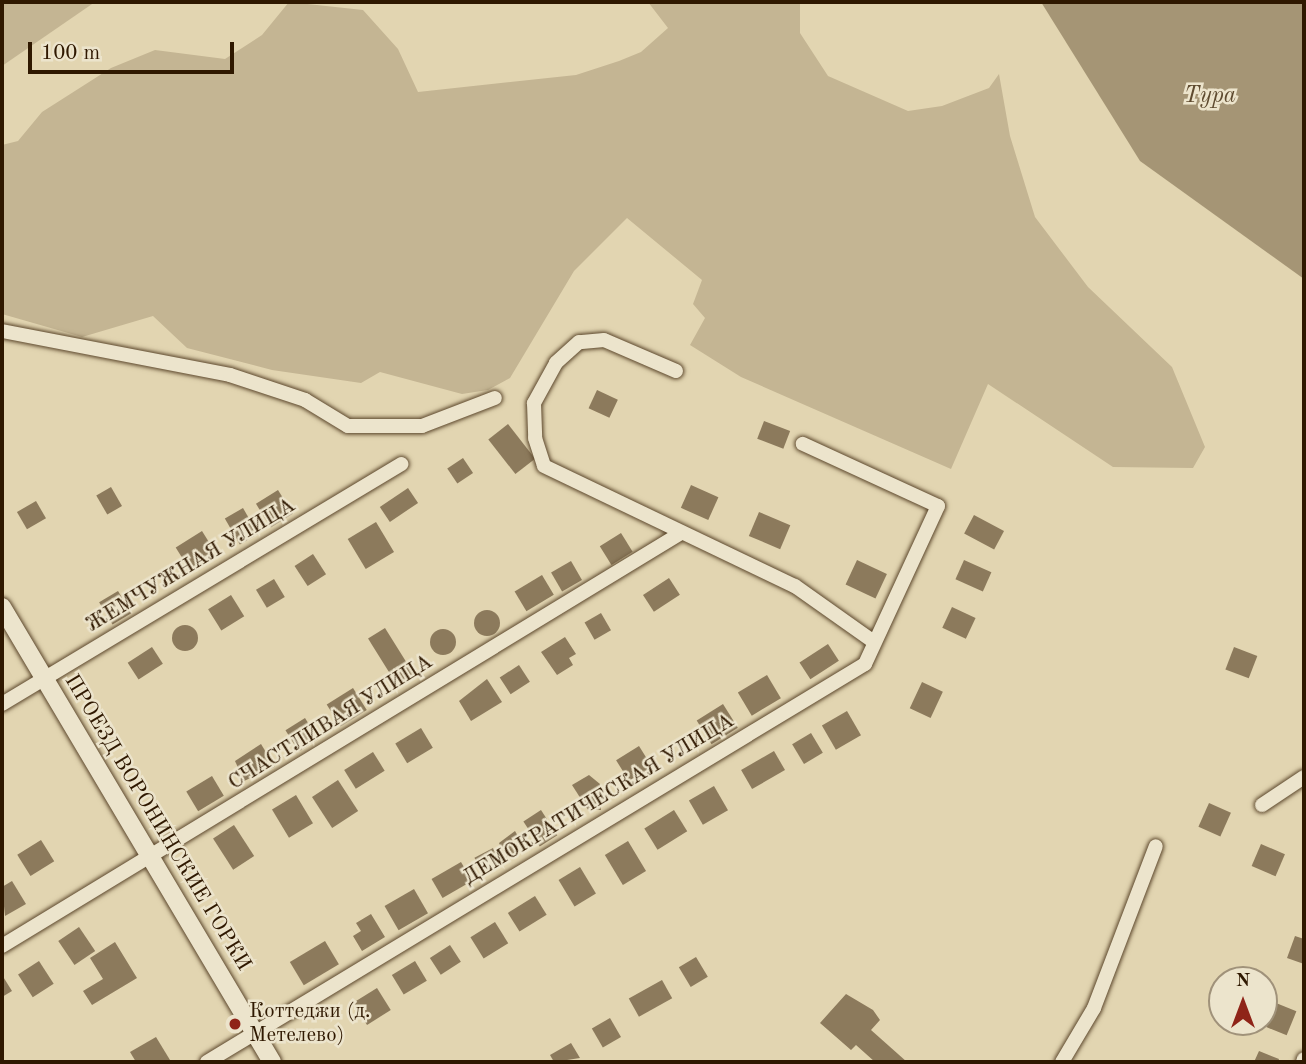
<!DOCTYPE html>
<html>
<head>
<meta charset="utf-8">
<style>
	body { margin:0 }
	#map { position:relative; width:1306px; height:1064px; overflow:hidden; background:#e2d5b1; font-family:"Old Standard TT",serif }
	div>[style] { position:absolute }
	.green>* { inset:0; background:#c4b593 }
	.water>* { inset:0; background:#a59575 }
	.building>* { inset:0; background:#8c7a5c; transform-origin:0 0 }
	.round { border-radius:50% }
	.roads { filter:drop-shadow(0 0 2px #5c472c) drop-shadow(0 0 2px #5c472c) }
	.minor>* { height:14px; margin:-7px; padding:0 7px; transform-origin:7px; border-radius:7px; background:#ece4cc }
	.tertiary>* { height:18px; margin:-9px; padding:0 9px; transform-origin:9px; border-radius:9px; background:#ece4cc }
	.dots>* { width:19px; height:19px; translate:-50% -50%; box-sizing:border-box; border:4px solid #ece4cc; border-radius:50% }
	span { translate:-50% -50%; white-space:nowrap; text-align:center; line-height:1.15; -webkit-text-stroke:5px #ece4cc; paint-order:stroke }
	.street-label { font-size:21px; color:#2f1800 }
	.poi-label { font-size:21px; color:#2f1800 }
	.left { translate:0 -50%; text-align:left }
	.water-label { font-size:23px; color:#5e4a2f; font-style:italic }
	.frame { position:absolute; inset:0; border:4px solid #2f1800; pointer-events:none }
	.north { position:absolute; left:1208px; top:966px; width:70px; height:70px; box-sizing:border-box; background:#ece4cc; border:2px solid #a0927a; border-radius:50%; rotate:0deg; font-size:19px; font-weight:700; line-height:28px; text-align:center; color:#2f1800 }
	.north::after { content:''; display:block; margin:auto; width:24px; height:32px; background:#8f2418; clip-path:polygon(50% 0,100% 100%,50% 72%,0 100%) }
	.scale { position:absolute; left:28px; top:42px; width:206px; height:32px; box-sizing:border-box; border:4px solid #2f1800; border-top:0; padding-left:9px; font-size:21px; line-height:24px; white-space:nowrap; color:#2f1800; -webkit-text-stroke:5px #ece4cc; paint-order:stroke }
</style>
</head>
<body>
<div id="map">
	<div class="green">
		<div style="clip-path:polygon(2px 2px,95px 2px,2px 66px)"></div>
		<div style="clip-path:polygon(289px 2px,363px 10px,398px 49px,418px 92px,576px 75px,619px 61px,641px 52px,668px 28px,648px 2px,800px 2px,800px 33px,828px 76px,908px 111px,942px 106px,989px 88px,999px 74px,1010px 136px,1035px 217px,1088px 287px,1172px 367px,1205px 447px,1193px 468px,1113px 467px,988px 384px,951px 469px,741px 377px,690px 345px,705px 318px,693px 304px,702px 280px,627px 218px,574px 271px,510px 378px,488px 390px,462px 394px,380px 372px,361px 383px,272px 370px,187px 348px,153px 316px,82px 337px,2px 314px,2px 145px,18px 141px,42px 112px,111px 68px,155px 50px,225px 59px,262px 35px)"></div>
	</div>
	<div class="water">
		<div style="clip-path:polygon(1041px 2px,1304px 2px,1304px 279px,1140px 161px)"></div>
	</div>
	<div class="building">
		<div style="left:597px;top:390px;width:23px;height:20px;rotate:25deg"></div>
		<div style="left:764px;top:421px;width:28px;height:19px;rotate:21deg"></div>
		<div style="left:508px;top:424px;width:44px;height:25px;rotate:52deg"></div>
		<div style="left:463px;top:458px;width:18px;height:19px;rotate:56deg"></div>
		<div style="left:691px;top:485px;width:30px;height:25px;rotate:24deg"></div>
		<div style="left:111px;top:487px;width:22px;height:17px;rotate:60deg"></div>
		<div style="left:408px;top:488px;width:18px;height:34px;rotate:56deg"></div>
		<div style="left:278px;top:490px;width:28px;height:26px;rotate:58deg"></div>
		<div style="left:36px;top:501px;width:20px;height:22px;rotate:60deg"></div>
		<div style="left:243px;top:508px;width:30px;height:21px;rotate:60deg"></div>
		<div style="left:759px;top:512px;width:34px;height:26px;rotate:23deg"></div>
		<div style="left:974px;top:515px;width:34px;height:21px;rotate:28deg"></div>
		<div style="left:376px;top:522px;width:35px;height:33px;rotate:59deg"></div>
		<div style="left:202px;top:531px;width:28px;height:31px;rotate:58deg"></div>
		<div style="left:621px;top:533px;width:22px;height:25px;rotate:58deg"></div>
		<div style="left:313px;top:554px;width:24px;height:22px;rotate:57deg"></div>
		<div style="left:857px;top:560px;width:33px;height:27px;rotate:25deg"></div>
		<div style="left:964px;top:560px;width:30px;height:21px;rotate:24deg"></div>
		<div style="left:571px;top:561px;width:22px;height:23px;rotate:60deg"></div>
		<div style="left:542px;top:575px;width:23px;height:32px;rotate:59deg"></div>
		<div style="left:669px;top:578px;width:20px;height:31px;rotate:57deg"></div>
		<div style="left:274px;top:579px;width:21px;height:21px;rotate:59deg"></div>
		<div style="left:118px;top:591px;width:26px;height:22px;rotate:59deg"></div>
		<div style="left:231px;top:595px;width:25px;height:27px;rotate:58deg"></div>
		<div style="left:952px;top:607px;width:26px;height:23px;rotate:25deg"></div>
		<div class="round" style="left:474px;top:610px;width:26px;height:26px"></div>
		<div style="left:601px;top:613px;width:20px;height:19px;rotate:60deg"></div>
		<div class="round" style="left:172px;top:625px;width:26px;height:26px"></div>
		<div style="left:385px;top:628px;width:58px;height:20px;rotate:58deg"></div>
		<div class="round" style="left:430px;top:629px;width:26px;height:26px"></div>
		<div style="clip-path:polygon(565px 637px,576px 654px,569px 658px,573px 665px,557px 675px,541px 652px)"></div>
		<div style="left:828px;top:644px;width:20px;height:34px;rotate:57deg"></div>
		<div style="left:152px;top:647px;width:20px;height:29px;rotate:57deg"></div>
		<div style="left:1234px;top:647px;width:25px;height:24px;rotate:21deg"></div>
		<div style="left:519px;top:665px;width:20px;height:23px;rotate:57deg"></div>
		<div style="left:767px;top:675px;width:27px;height:34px;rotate:59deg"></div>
		<div style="clip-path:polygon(487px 679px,502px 702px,471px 721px,459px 701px)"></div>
		<div style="left:922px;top:682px;width:23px;height:29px;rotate:25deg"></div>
		<div style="left:353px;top:688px;width:26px;height:31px;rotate:58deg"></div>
		<div style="left:723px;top:704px;width:28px;height:31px;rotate:58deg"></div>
		<div style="left:847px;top:711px;width:28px;height:29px;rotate:60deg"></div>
		<div style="left:305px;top:718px;width:25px;height:23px;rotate:58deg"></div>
		<div style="left:421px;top:728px;width:23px;height:30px;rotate:59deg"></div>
		<div style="left:811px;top:733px;width:23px;height:22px;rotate:59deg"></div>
		<div style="clip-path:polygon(261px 744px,275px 767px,244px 781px,235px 761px)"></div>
		<div style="left:639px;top:746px;width:31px;height:27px;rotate:58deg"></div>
		<div style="left:774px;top:751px;width:22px;height:38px;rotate:60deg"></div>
		<div style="left:373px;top:752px;width:22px;height:34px;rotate:58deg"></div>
		<div style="clip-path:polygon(589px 775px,600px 784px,601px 810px,588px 810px,572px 785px)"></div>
		<div style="left:212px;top:776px;width:23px;height:30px;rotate:59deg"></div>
		<div style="left:338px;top:780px;width:37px;height:31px;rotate:57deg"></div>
		<div style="left:714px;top:786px;width:28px;height:29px;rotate:60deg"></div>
		<div style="left:296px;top:795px;width:33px;height:28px;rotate:59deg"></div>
		<div style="left:1209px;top:803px;width:24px;height:26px;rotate:24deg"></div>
		<div style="left:541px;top:810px;width:30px;height:21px;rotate:57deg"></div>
		<div style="left:674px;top:810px;width:25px;height:35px;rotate:58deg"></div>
		<div style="left:234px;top:825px;width:37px;height:25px;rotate:57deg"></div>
		<div style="clip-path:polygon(515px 831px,524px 847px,506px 858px,499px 843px)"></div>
		<div style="left:41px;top:840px;width:25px;height:28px;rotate:58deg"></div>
		<div style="left:628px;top:841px;width:35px;height:27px;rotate:59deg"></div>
		<div style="left:1261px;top:844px;width:26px;height:24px;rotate:23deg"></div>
		<div style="left:493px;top:848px;width:17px;height:21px;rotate:62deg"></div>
		<div style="left:461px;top:862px;width:22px;height:34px;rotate:60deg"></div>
		<div style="left:580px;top:867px;width:31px;height:25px;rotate:59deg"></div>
		<div style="clip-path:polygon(12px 881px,26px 904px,5px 916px,2px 887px)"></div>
		<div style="left:414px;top:889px;width:28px;height:34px;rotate:60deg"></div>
		<div style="left:535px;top:896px;width:22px;height:32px;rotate:58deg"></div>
		<div style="clip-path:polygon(371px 914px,385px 937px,362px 951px,353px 936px,361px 931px,356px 923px)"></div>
		<div style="left:495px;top:922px;width:25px;height:29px;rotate:58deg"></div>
		<div style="left:79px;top:927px;width:29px;height:25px;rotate:56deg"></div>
		<div style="clip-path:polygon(1295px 936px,1304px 939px,1304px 964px,1287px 958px)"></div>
		<div style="left:325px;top:941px;width:27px;height:41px;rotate:59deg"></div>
		<div style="clip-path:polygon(115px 942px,137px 978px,92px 1005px,83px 991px,103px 979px,90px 958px)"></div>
		<div style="left:450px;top:945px;width:20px;height:24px;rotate:57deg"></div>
		<div style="left:696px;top:957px;width:23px;height:20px;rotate:59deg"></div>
		<div style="left:39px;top:961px;width:27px;height:25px;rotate:57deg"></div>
		<div style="left:415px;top:961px;width:23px;height:27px;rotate:59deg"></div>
		<div style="clip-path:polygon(2px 975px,12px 991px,2px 997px)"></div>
		<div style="left:662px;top:980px;width:21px;height:38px;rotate:61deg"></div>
		<div style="left:377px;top:988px;width:26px;height:28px;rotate:58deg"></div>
		<div style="clip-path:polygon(846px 994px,873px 1010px,880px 1020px,871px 1030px,907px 1062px,875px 1062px,856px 1045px,851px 1050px,820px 1023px)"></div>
		<div style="left:1276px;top:1003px;width:22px;height:26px;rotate:22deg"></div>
		<div style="left:610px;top:1018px;width:22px;height:21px;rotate:60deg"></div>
		<div style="clip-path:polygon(156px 1037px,170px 1060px,136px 1062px,130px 1052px)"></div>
		<div style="clip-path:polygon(571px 1043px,580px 1058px,554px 1062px,550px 1055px)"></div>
		<div style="clip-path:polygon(1259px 1051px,1279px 1059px,1278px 1062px,1254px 1062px)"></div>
	</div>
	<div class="roads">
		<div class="minor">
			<div style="left:2px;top:331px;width:232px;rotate:10.9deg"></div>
			<div style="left:230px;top:375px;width:79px;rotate:18.4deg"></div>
			<div style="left:305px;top:400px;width:50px;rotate:31.2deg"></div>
			<div style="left:348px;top:426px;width:74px"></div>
			<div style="left:422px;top:426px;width:78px;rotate:-21deg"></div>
			<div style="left:676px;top:371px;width:78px;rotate:-156.7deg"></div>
			<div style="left:604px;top:340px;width:25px;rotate:175deg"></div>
			<div style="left:579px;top:342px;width:31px;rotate:138deg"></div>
			<div style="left:556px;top:363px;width:46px;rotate:118.8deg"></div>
			<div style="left:534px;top:403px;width:35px;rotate:88deg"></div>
			<div style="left:535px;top:438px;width:29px;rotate:72deg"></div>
			<div style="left:544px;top:466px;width:278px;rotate:25.6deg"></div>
			<div style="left:795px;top:586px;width:97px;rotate:35.3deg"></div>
			<div style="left:2px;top:704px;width:466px;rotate:-31deg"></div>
			<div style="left:1262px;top:805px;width:50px;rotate:-33.7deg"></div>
			<div style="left:2px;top:946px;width:795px;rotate:-31.31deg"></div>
			<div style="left:207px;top:1062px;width:769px;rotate:-31.17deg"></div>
			<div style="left:865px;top:664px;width:174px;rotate:-65.2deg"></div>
			<div style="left:938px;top:506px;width:149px;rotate:-155.3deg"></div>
			<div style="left:1062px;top:1062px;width:63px;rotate:-59.3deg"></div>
			<div style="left:1094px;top:1008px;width:173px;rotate:-69.1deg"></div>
			<div style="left:1303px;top:1062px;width:3px;rotate:-72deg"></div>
		</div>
		<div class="tertiary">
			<div style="left:2px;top:607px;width:529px;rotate:59.31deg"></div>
		</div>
	</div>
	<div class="dots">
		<div style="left:235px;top:1024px;background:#8f2418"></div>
	</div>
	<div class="street-label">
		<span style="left:191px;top:566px;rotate:-31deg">ЖЕМЧУЖНАЯ УЛИЦА</span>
		<span style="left:331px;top:723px;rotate:-32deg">СЧАСТЛИВАЯ УЛИЦА</span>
		<span style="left:599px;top:800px;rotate:-31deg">ДЕМОКРАТИЧЕСКАЯ УЛИЦА</span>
		<span style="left:157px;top:823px;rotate:59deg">ПРОЕЗД ВОРОНИНСКИЕ ГОРКИ</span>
	</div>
	<div class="poi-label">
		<span class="left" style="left:249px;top:1024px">Коттеджи (д.<br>Метелево)</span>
	</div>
	<div class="water-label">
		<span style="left:1210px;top:96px">Тура</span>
	</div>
	<div class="frame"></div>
	<div class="north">N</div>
	<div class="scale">100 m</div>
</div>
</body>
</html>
